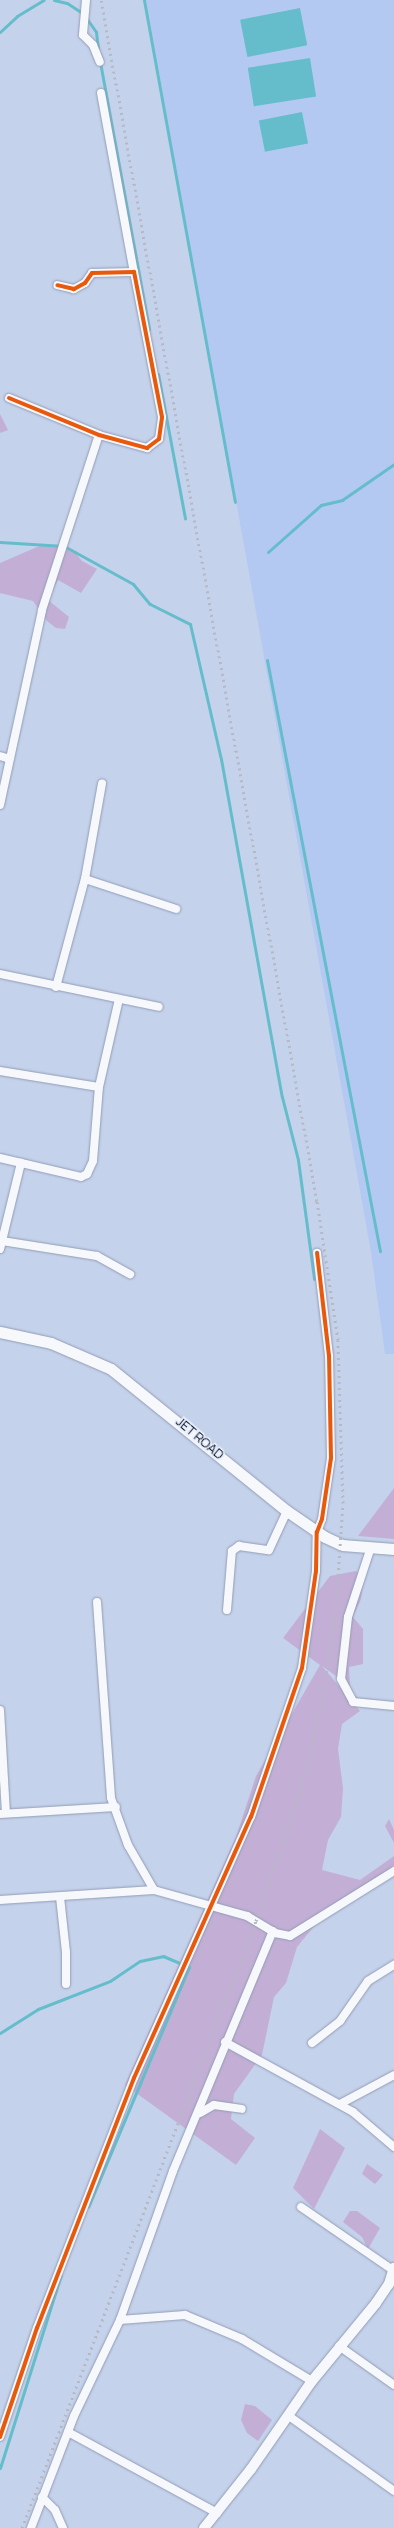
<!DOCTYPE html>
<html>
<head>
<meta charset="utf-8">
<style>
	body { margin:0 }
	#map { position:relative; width:394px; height:2528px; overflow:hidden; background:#c5d2ec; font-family:Manrope,sans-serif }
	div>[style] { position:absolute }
	.built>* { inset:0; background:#b4c9f1 }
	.green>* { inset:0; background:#c3afd6 }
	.water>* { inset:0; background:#65bdcc; transform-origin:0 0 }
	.stream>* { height:3px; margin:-1.5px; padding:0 1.5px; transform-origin:1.5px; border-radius:1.5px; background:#65bdcc }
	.roads { filter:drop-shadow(0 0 1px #929db3) drop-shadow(0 0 1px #929db3) }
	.minor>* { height:8px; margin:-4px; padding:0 4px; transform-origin:4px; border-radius:4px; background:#f6f8fc }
	.tertiary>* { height:10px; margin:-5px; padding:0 5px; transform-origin:5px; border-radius:5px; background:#f6f8fc }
	.secondary>* { height:11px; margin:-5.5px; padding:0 5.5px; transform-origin:5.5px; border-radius:5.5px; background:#f6f8fc }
	.rail>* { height:3px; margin-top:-1.5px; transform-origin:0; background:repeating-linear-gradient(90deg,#b6b9c1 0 2px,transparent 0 6px) }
	.cycleway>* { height:4px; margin:-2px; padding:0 2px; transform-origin:2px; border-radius:2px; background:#e8590c }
	span { translate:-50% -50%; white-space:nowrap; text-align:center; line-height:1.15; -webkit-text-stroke:3.5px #e7eefa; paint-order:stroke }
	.street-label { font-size:13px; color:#101a2f }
</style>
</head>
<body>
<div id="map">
	<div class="built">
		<div style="clip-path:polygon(146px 0,394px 0,394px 1354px,385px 1354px,371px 1252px)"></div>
	</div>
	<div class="green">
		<div style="clip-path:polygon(0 414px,8px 430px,0 433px)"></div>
		<div style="clip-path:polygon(44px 544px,73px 550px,82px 561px,97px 569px,81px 593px,58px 580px,48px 600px,69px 617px,65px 629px,56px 628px,47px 621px,33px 601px,0 593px,0 563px)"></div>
		<div style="clip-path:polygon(394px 1488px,394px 1539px,358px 1536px)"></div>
		<div style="clip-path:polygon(356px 1571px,364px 1576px,361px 1599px,353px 1617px,363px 1629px,363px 1664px,349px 1667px,350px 1686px,322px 1666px,360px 1711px,342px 1724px,338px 1749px,343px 1788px,341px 1817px,328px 1840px,322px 1870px,360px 1880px,394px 1856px,394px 1865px,315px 1925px,297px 1947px,286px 1983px,274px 1997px,262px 2055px,234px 2094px,231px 2119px,255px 2138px,236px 2165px,125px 2085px,236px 1837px,256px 1776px,320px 1665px,283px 1638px,330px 1576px)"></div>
		<div style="clip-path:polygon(389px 1819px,394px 1830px,394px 1843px,385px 1826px)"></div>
		<div style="clip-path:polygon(320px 2129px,345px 2148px,314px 2209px,293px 2188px)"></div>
		<div style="clip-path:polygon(367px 2164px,383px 2175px,375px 2184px,362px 2174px)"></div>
		<div style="clip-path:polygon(350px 2211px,357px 2211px,380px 2228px,368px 2249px,362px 2237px,343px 2222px)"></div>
		<div style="clip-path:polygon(245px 2404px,255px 2406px,272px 2420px,258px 2441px,247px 2433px,241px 2420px)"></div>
	</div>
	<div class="water">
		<div style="left:300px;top:8px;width:38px;height:61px;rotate:79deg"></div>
		<div style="left:310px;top:58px;width:39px;height:63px;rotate:81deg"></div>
		<div style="left:302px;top:112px;width:32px;height:44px;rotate:79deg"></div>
	</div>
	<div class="stream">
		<div style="left:54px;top:0;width:13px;rotate:13deg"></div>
		<div style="left:67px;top:3px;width:20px;rotate:33deg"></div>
		<div style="left:144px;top:0;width:510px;rotate:79.73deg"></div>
		<div style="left:87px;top:19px;width:16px;rotate:55deg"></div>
		<div style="left:96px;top:32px;width:16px;rotate:83deg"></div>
		<div style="left:0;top:32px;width:23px;rotate:-43deg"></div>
		<div style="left:17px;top:16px;width:31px;rotate:-31deg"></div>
		<div style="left:100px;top:62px;width:272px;rotate:79.6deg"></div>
		<div style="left:158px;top:374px;width:147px;rotate:79.4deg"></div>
		<div style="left:0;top:542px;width:64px;rotate:3.6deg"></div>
		<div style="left:64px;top:546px;width:79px;rotate:28.8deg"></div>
		<div style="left:133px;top:584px;width:26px;rotate:50deg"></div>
		<div style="left:150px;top:604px;width:45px;rotate:26.6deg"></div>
		<div style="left:190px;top:624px;width:139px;rotate:77.1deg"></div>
		<div style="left:221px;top:759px;width:343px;rotate:79.8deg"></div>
		<div style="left:282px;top:1097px;width:65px;rotate:75.7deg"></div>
		<div style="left:298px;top:1160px;width:120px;rotate:82.3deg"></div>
		<div style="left:268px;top:552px;width:71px;rotate:-41.6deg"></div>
		<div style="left:321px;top:505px;width:22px;rotate:-13deg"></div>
		<div style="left:342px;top:500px;width:63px;rotate:-34.7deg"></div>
		<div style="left:267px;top:660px;width:602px;rotate:79.18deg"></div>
		<div style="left:0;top:2033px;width:45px;rotate:-32.3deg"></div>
		<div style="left:38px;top:2009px;width:77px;rotate:-21.3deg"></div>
		<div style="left:110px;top:1981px;width:36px;rotate:-34deg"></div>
		<div style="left:140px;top:1961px;width:24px;rotate:-12deg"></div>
		<div style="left:163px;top:1956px;width:28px;rotate:23deg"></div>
		<div style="left:189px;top:1967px;width:260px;rotate:112.8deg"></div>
		<div style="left:0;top:2468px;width:202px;rotate:-72.5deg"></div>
	</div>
	<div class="roads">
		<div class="minor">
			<div style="left:86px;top:0;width:35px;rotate:95deg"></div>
			<div style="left:83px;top:35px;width:14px;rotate:45deg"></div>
			<div style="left:93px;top:45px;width:18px;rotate:68deg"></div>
			<div style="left:101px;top:93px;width:182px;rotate:79.6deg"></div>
			<div style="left:9px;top:398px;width:97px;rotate:22.3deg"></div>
			<div style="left:99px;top:435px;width:50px;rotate:15.2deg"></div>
			<div style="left:147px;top:448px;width:15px;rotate:-37deg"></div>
			<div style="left:159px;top:439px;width:22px;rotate:-82deg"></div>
			<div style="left:162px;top:417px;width:148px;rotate:-100.9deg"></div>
			<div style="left:134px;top:272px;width:42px;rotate:178.6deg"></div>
			<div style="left:92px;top:273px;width:12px;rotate:125deg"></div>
			<div style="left:85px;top:283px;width:13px;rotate:151deg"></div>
			<div style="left:74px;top:289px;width:17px;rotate:-167deg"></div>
			<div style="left:0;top:756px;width:10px;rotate:17deg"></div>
			<div style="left:0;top:805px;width:199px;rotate:-77.8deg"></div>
			<div style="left:42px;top:610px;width:184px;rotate:-72deg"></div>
			<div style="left:85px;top:879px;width:96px;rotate:18.2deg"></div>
			<div style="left:0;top:974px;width:162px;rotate:11.7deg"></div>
			<div style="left:56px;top:987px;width:112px;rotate:-75deg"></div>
			<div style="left:85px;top:879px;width:97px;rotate:-79.9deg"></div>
			<div style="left:0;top:1071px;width:100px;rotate:9.2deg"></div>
			<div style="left:0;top:1158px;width:83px;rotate:13.2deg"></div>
			<div style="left:81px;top:1177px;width:7px;rotate:-27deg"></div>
			<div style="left:87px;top:1174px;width:14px;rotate:-65deg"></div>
			<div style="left:93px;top:1161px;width:74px;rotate:-85.4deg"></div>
			<div style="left:99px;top:1087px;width:90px;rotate:-77.2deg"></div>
			<div style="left:2px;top:1241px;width:96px;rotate:9deg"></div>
			<div style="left:97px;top:1256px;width:38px;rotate:29deg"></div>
			<div style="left:0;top:1249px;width:89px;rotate:-76.3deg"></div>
			<div style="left:371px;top:1547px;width:74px;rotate:108.2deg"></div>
			<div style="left:348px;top:1617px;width:62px;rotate:96.4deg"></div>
			<div style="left:341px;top:1679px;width:26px;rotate:62deg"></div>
			<div style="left:353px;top:1702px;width:41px;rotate:5.6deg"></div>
			<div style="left:97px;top:1602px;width:196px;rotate:85.9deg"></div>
			<div style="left:111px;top:1798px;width:50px;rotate:70.1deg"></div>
			<div style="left:128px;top:1845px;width:52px;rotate:60deg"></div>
			<div style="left:227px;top:1610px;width:59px;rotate:-85.2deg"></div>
			<div style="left:232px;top:1551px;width:9px;rotate:-36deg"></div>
			<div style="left:239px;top:1546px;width:30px;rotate:8deg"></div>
			<div style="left:269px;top:1550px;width:43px;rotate:-65.2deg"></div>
			<div style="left:0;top:1710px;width:103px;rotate:86.7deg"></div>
			<div style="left:0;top:1814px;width:116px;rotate:-3.5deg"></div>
			<div style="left:60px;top:1897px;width:55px;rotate:83.8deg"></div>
			<div style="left:66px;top:1952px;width:32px;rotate:90deg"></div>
			<div style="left:0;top:1900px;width:154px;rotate:-3.7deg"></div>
			<div style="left:154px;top:1890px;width:97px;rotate:15.6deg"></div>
			<div style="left:247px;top:1916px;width:33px;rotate:31deg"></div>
			<div style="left:275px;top:1933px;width:15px;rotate:11deg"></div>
			<div style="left:290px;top:1936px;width:123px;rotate:-32deg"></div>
			<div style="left:225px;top:2042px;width:146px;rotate:28.7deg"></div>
			<div style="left:353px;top:2112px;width:54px;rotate:40.5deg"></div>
			<div style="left:312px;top:2043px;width:36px;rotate:-38deg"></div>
			<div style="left:340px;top:2021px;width:49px;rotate:-55deg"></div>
			<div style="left:368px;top:1981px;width:31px;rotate:-32deg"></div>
			<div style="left:340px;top:2104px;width:61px;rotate:-28.2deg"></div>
			<div style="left:200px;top:2113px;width:16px;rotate:-30deg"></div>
			<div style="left:214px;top:2105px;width:28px;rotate:8deg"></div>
			<div style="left:301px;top:2207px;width:113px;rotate:34.5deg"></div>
			<div style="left:120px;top:2320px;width:65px;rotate:-4.4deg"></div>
			<div style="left:185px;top:2315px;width:62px;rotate:22.8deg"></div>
			<div style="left:242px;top:2339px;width:82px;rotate:31deg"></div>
			<div style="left:339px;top:2346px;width:67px;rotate:35.3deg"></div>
			<div style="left:289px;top:2416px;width:129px;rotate:35.5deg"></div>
			<div style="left:68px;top:2432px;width:170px;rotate:28.5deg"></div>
			<div style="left:0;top:2437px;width:115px;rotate:-71.3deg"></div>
			<div style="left:37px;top:2328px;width:268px;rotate:-68.8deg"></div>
			<div style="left:134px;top:2078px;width:286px;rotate:-65.9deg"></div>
			<div style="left:251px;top:1817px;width:157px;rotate:-71.1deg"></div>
			<div style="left:302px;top:1668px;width:98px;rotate:-81.8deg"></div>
			<div style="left:316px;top:1571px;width:39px;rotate:-89deg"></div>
			<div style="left:317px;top:1532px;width:14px;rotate:-69deg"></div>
			<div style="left:322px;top:1519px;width:62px;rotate:-81.6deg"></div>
			<div style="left:331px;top:1458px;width:102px;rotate:-91.1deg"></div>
			<div style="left:329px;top:1356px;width:104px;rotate:-96.6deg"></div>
			<div style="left:42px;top:2497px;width:18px;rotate:45deg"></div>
			<div style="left:55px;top:2510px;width:20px;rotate:66deg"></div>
			<div style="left:31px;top:2528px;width:120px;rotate:-69deg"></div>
			<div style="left:74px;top:2416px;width:106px;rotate:-64.4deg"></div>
			<div style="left:120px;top:2320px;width:158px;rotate:-70.4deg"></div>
			<div style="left:173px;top:2171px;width:260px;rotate:-67.4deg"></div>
		</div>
		<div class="tertiary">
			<div style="left:204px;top:2528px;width:75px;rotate:-51.5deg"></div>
			<div style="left:251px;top:2469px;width:107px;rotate:-55.3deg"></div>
			<div style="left:312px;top:2381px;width:101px;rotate:-50.6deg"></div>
			<div style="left:376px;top:2303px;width:23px;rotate:-56deg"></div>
			<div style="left:389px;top:2284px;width:17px;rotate:-73deg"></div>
		</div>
		<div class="secondary">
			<div style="left:0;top:1332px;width:52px;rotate:12.2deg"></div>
			<div style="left:51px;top:1343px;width:65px;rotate:23.4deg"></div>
			<div style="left:111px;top:1369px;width:226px;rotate:38.9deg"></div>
			<div style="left:287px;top:1511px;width:46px;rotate:34.4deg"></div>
			<div style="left:325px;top:1537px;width:19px;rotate:25deg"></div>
			<div style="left:342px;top:1545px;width:52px;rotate:4.4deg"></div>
		</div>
	</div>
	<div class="rail">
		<div style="left:22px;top:2528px;width:651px;rotate:-68.92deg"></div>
		<div style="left:256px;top:1921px;width:133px;rotate:-71.2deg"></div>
		<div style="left:299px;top:1795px;width:83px;rotate:-76.1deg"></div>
		<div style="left:319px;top:1714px;width:92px;rotate:-80deg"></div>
		<div style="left:335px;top:1623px;width:120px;rotate:-86.2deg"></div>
		<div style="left:343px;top:1503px;width:163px;rotate:-91.8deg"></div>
		<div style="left:338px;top:1340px;width:141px;rotate:-98.6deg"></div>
		<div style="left:317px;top:1201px;width:1220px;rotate:-100.2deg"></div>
	</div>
	<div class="cycleway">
		<div style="left:9px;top:398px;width:97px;rotate:22.3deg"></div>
		<div style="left:99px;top:435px;width:50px;rotate:15.2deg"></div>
		<div style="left:147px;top:448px;width:15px;rotate:-37deg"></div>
		<div style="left:159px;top:439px;width:22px;rotate:-82deg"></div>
		<div style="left:162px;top:417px;width:148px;rotate:-100.9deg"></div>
		<div style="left:134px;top:272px;width:42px;rotate:178.6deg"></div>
		<div style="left:92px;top:273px;width:12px;rotate:125deg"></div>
		<div style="left:85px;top:283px;width:13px;rotate:151deg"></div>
		<div style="left:74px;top:289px;width:17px;rotate:-167deg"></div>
		<div style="left:0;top:2437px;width:115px;rotate:-71.3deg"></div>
		<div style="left:37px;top:2328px;width:268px;rotate:-68.8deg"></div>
		<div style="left:134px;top:2078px;width:286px;rotate:-65.9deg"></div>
		<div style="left:251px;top:1817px;width:157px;rotate:-71.1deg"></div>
		<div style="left:302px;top:1668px;width:98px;rotate:-81.8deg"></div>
		<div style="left:316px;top:1571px;width:39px;rotate:-89deg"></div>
		<div style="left:317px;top:1532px;width:14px;rotate:-69deg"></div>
		<div style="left:322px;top:1519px;width:62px;rotate:-81.6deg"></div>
		<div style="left:331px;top:1458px;width:102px;rotate:-91.1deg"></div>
		<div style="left:329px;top:1356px;width:104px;rotate:-96.6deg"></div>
	</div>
	<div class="street-label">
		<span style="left:200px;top:1438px;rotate:40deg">JET ROAD</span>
	</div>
</div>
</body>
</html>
